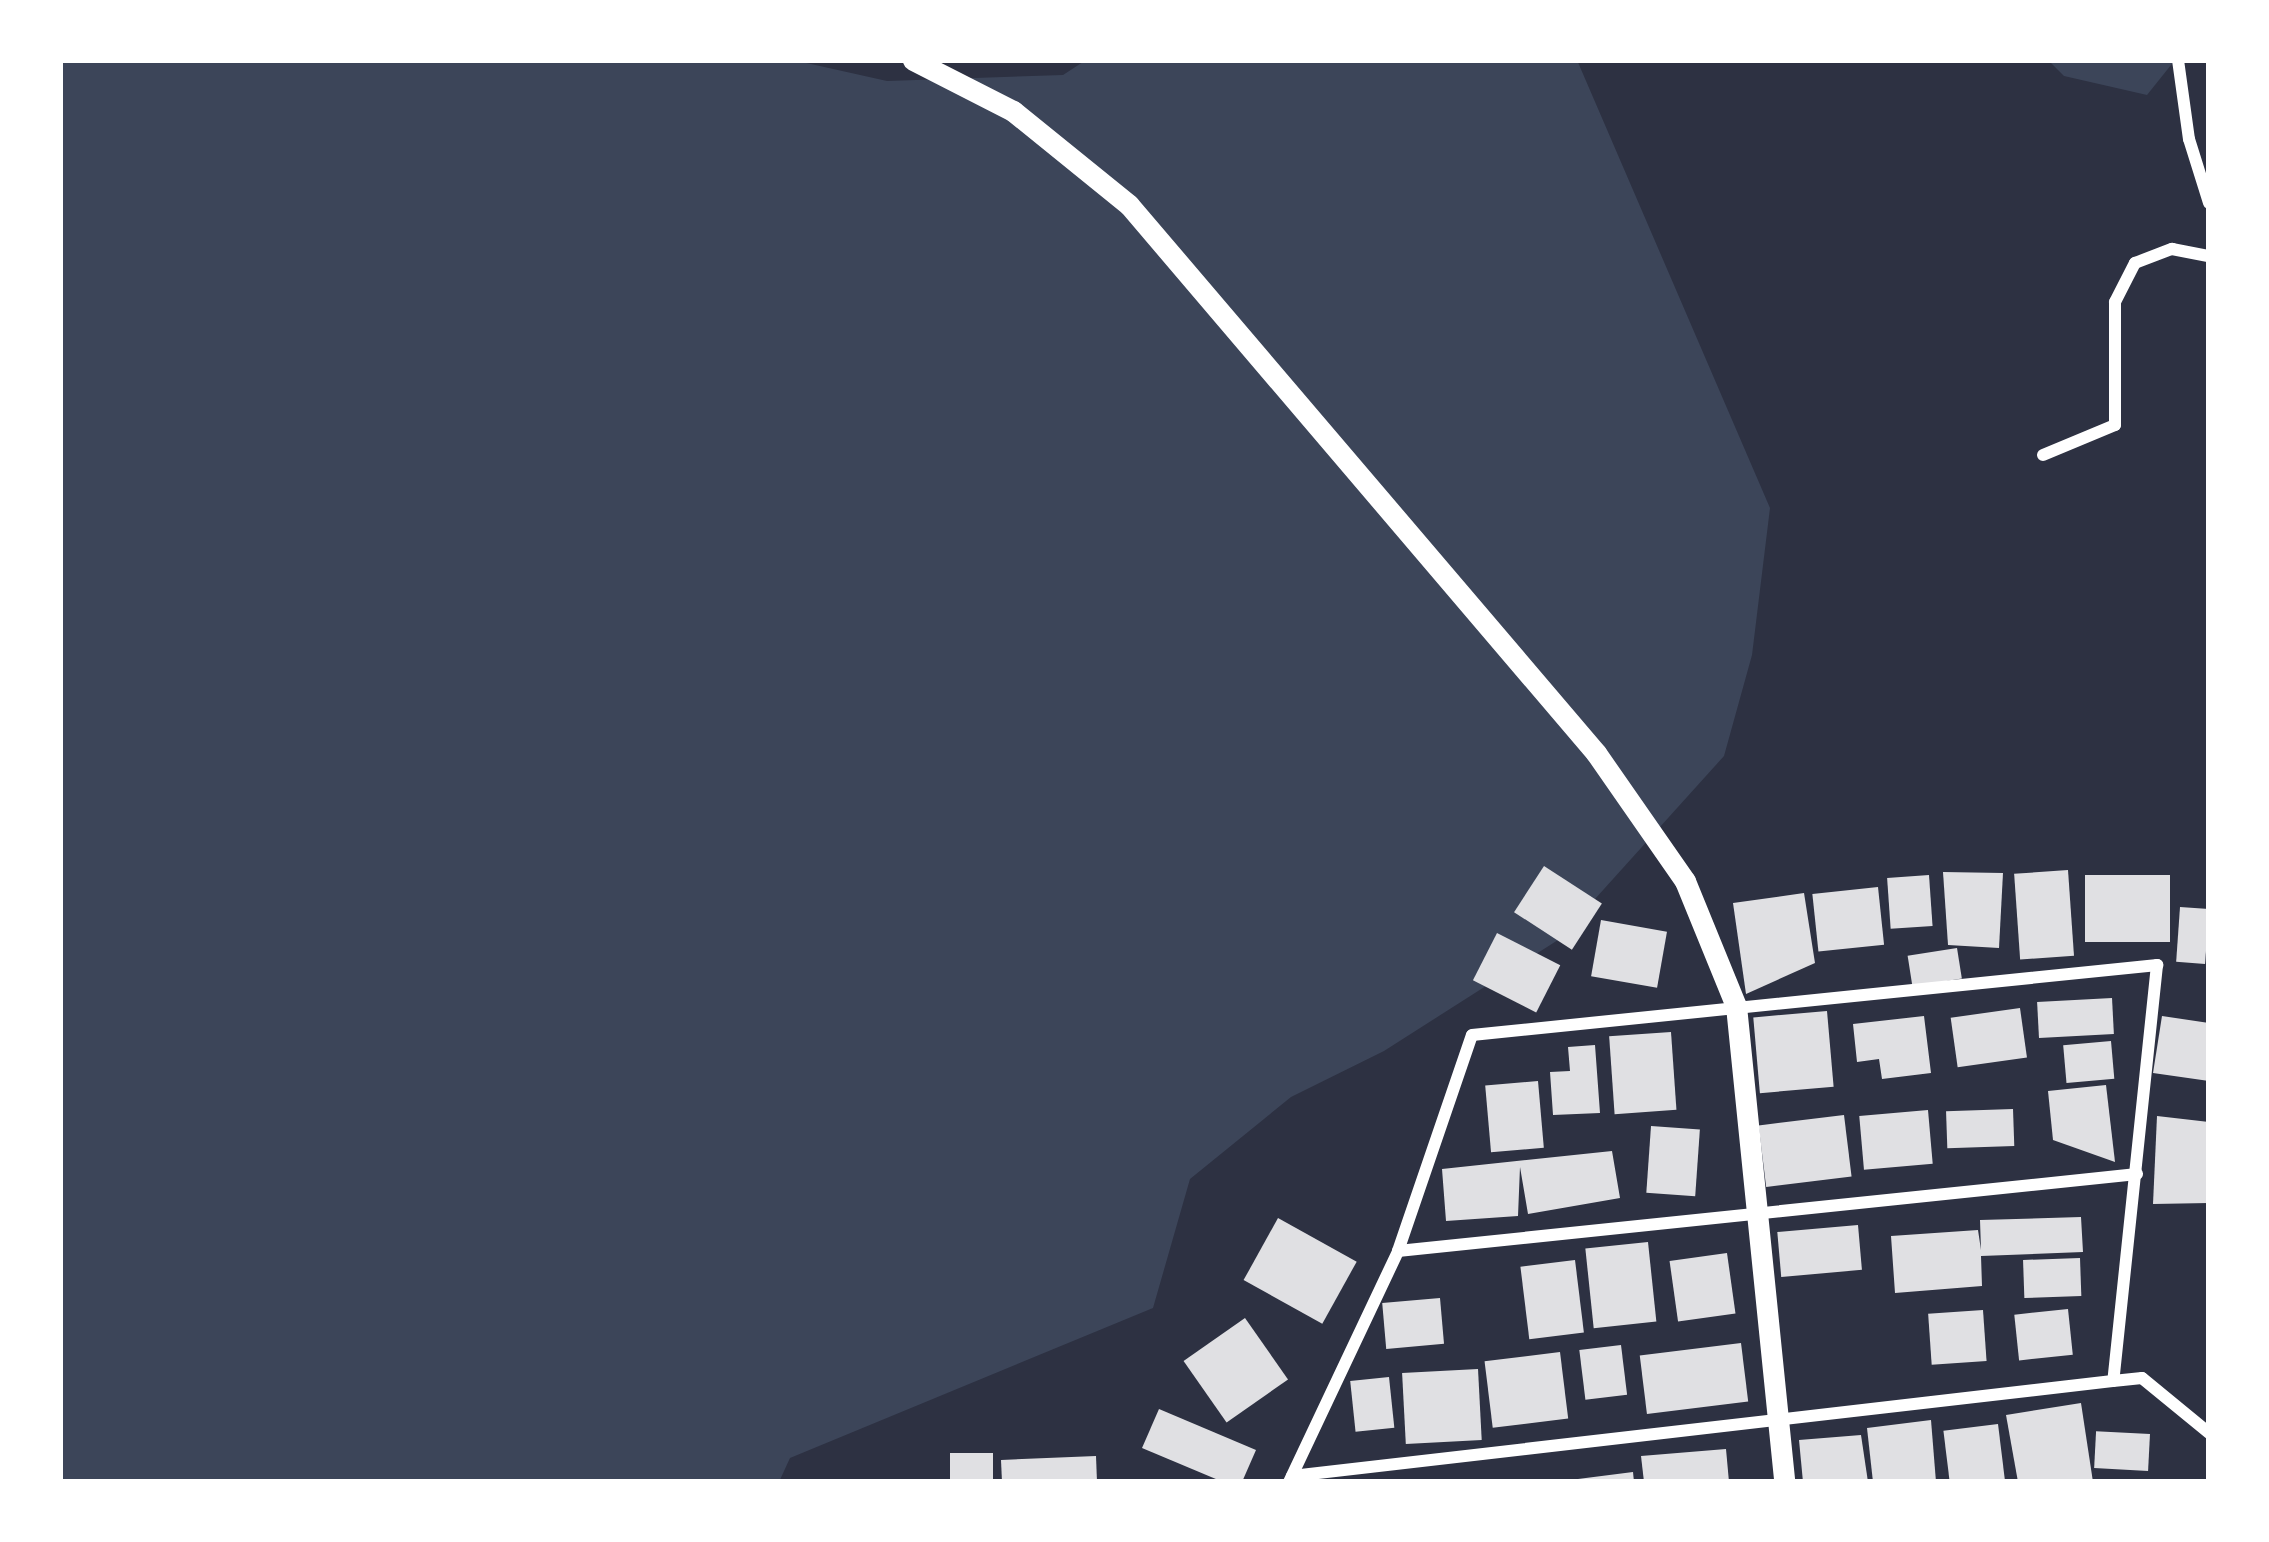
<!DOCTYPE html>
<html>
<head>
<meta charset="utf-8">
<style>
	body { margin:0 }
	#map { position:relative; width:2269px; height:1542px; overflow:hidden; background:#2d3142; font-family:"Fira Sans",sans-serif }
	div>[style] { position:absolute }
	.green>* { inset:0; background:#3c4559 }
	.building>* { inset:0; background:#e0e0e3; transform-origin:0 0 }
	.minor>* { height:12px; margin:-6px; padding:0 6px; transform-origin:6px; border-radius:6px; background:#fff }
	.tertiary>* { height:21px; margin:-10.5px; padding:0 10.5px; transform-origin:10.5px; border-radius:10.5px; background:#fff }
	span { translate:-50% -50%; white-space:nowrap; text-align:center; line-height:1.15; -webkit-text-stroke:12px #fff; paint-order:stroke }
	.frame { position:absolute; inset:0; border:63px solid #fff; pointer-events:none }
</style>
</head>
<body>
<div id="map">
	<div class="green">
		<div style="clip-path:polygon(60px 60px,793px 60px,887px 81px,1063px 75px,1086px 60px,1577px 60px,1770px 508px,1752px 655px,1724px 756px,1558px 940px,1384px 1051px,1291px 1097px,1190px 1179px,1153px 1308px,790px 1458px,779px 1482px,60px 1482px)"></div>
		<div style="clip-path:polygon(2048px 60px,2175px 60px,2147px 95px,2064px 76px)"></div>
	</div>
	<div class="building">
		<div style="left:1544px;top:866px;width:69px;height:55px;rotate:33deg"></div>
		<div style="left:2068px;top:870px;width:86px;height:54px;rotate:86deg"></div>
		<div style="clip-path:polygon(1943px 872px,2003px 873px,1999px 948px,1948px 945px)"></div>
		<div style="left:1929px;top:875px;width:51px;height:42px;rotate:86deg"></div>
		<div style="left:2085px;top:875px;width:85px;height:67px"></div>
		<div style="left:1878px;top:887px;width:58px;height:66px;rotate:84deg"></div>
		<div style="clip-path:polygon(1804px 893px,1815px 963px,1746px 994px,1733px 903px)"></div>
		<div style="left:2180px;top:907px;width:29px;height:55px;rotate:4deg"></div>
		<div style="left:1601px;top:920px;width:67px;height:57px;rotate:10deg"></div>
		<div style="left:1497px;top:933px;width:71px;height:53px;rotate:27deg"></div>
		<div style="left:1957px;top:948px;width:31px;height:50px;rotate:81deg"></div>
		<div style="left:2112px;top:998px;width:36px;height:75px;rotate:87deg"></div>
		<div style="left:2020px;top:1008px;width:50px;height:70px;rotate:82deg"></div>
		<div style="left:1827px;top:1011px;width:76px;height:74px;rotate:85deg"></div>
		<div style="clip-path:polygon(1924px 1016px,1931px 1073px,1882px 1079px,1879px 1059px,1857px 1062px,1853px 1024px)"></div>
		<div style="clip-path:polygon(2162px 1016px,2209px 1023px,2209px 1081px,2153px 1073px)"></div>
		<div style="left:1671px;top:1032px;width:78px;height:62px;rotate:86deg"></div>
		<div style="left:2111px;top:1041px;width:38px;height:48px;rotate:85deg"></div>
		<div style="clip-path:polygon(1595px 1045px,1600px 1113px,1553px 1115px,1550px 1072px,1570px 1071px,1568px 1047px)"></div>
		<div style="left:1538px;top:1081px;width:67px;height:53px;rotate:85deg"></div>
		<div style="clip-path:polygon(2106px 1085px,2115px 1162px,2053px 1140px,2048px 1091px)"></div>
		<div style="left:2013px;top:1109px;width:37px;height:67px;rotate:88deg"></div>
		<div style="left:1928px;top:1110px;width:54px;height:69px;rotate:85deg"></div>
		<div style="left:1844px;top:1115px;width:62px;height:86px;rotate:83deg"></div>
		<div style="clip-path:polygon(2157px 1116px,2209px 1122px,2209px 1203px,2153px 1204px)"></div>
		<div style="left:1651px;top:1126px;width:49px;height:67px;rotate:4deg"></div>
		<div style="clip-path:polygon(1612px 1151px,1620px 1198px,1528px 1214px,1520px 1167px,1518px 1216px,1446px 1221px,1442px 1169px)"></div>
		<div style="clip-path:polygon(2081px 1217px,2083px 1252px,1981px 1256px,1982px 1286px,1895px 1293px,1891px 1236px,1978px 1230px,1981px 1250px,1980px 1220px)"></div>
		<div style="left:1278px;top:1218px;width:90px;height:71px;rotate:29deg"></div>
		<div style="left:1858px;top:1225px;width:45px;height:81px;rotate:85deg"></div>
		<div style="left:1648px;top:1242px;width:80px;height:63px;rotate:84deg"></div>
		<div style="left:1727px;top:1253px;width:61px;height:58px;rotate:82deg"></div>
		<div style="left:2080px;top:1258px;width:38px;height:57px;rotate:88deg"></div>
		<div style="left:1575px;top:1260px;width:73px;height:55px;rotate:83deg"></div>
		<div style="left:1440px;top:1298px;width:46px;height:58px;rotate:85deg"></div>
		<div style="left:2068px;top:1309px;width:46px;height:54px;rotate:84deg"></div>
		<div style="left:1983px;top:1310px;width:51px;height:55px;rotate:86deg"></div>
		<div style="left:1245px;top:1318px;width:75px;height:75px;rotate:55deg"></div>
		<div style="left:1741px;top:1343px;width:59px;height:102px;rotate:83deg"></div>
		<div style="left:1621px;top:1345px;width:50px;height:42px;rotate:83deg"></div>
		<div style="left:1560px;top:1352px;width:67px;height:76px;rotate:83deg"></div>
		<div style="left:1478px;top:1369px;width:71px;height:76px;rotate:87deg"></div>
		<div style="left:1389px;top:1377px;width:51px;height:39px;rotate:84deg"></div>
		<div style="clip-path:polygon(2081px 1403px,2093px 1482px,2018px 1482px,2006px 1415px)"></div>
		<div style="clip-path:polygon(1159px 1409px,1256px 1450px,1242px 1482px,1223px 1482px,1142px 1448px)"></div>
		<div style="clip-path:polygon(1931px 1420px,1936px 1482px,1873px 1482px,1867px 1428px)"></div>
		<div style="left:1998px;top:1424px;width:58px;height:55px;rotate:83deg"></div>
		<div style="left:2150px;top:1434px;width:37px;height:54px;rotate:93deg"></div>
		<div style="clip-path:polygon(1861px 1435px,1868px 1482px,1803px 1482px,1799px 1440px)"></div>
		<div style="clip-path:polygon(1726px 1449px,1729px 1482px,1644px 1482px,1641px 1456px)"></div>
		<div style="left:993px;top:1453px;width:29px;height:43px;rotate:90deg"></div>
		<div style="clip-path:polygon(1096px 1456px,1097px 1482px,1002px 1482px,1001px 1460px)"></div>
		<div style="clip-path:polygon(1633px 1472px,1634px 1482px,1578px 1482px,1578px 1479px)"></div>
	</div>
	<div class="minor">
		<div style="left:2178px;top:60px;width:80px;rotate:82.1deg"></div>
		<div style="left:2189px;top:139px;width:67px;rotate:72.6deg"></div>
		<div style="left:2043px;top:455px;width:78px;rotate:-22.6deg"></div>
		<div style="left:2115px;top:425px;width:123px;rotate:-90deg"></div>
		<div style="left:2115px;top:302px;width:44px;rotate:-62.9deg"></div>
		<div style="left:2135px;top:263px;width:40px;rotate:-21deg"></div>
		<div style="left:2172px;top:249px;width:38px;rotate:11deg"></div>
		<div style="left:1398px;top:1251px;width:743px;rotate:-5.95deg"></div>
		<div style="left:1292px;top:1476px;width:826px;rotate:-6.6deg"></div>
		<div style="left:1289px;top:1482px;width:255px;rotate:-64.7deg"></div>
		<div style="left:1398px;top:1251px;width:228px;rotate:-71.1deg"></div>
		<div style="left:1472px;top:1035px;width:689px;rotate:-5.83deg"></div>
		<div style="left:2157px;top:965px;width:418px;rotate:96deg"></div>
		<div style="left:2113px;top:1381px;width:29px;rotate:-6deg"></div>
		<div style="left:2142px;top:1378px;width:87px;rotate:39.4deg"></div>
	</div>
	<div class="tertiary">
		<div style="left:913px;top:60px;width:112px;rotate:27deg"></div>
		<div style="left:1013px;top:111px;width:149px;rotate:39deg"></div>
		<div style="left:1129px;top:205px;width:720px;rotate:49.56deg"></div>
		<div style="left:1596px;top:753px;width:156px;rotate:55.2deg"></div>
		<div style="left:1685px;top:881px;width:135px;rotate:67.8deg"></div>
		<div style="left:1736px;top:1006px;width:478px;rotate:84.2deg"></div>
	</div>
	<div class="frame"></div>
</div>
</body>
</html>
